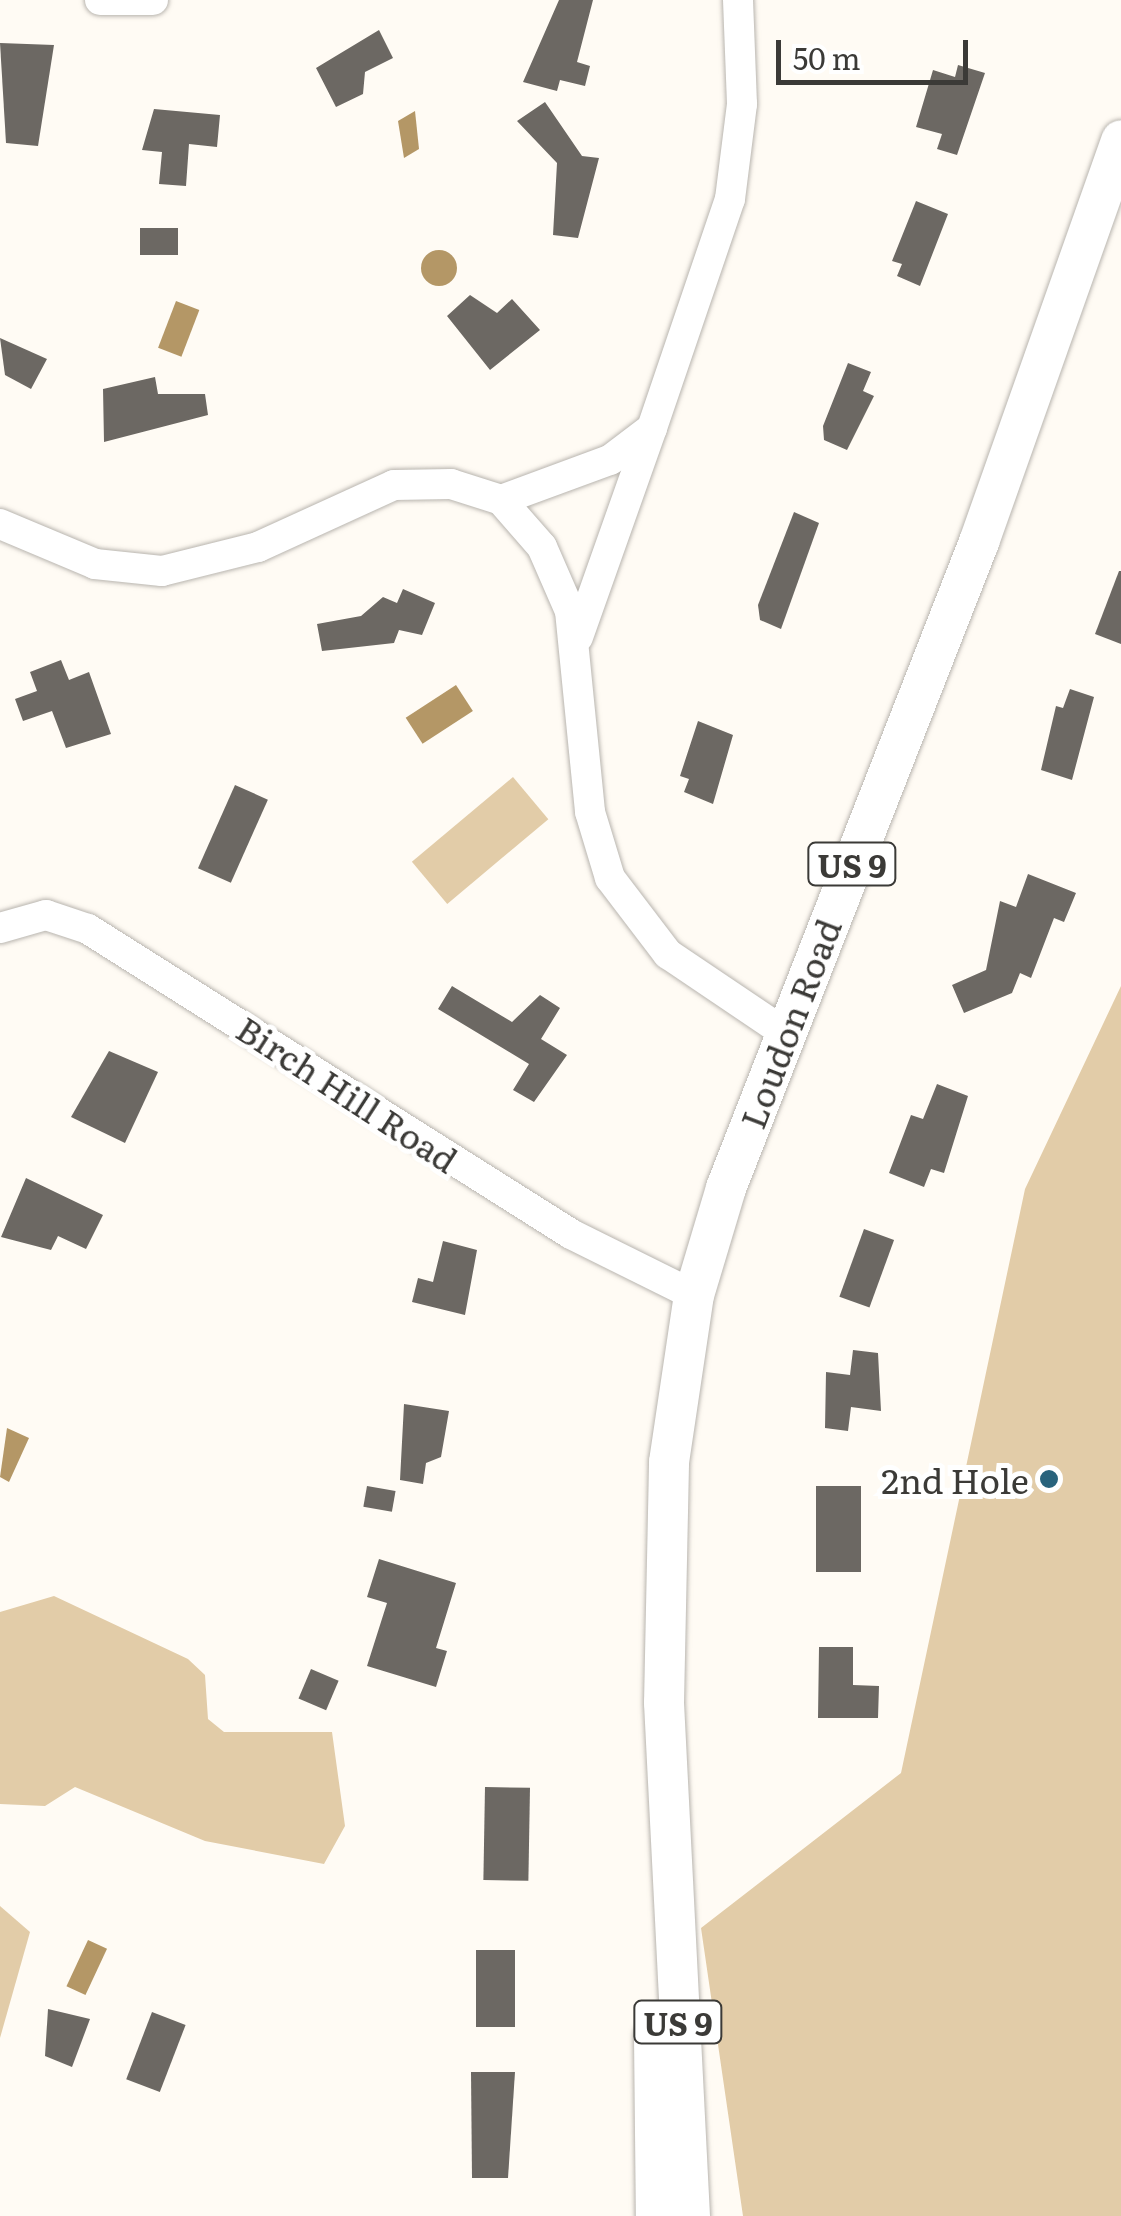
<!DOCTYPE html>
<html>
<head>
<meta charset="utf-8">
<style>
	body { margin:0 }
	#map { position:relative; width:1121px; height:2216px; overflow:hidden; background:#fffbf4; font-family:Literata,serif }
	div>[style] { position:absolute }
	.green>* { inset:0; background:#e2cca8; transform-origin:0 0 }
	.water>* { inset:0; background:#b49766; transform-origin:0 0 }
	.round { border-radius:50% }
	.building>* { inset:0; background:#6c6863; transform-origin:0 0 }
	.roads { filter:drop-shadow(0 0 2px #b9b5af) drop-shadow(0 0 2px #b9b5af) }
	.minor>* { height:30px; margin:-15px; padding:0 15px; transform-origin:15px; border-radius:15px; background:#fff }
	.major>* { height:40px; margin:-20px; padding:0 20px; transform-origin:20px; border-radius:20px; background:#fff }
	.dots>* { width:28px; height:28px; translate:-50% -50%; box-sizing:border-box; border:5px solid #fff; border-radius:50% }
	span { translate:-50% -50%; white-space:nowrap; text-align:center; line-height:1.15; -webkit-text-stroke:10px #fff; paint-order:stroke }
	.shield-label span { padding:2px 8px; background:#fff; border:2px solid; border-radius:8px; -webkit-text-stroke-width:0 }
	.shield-label { font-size:32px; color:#3b3a37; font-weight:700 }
	.street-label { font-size:35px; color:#3b3a37 }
	.poi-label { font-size:35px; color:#3b3a37 }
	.right { translate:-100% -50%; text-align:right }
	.scale { position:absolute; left:776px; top:40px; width:192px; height:45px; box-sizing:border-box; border:5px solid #3b3a37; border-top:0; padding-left:12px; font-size:30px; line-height:35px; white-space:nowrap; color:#3b3a37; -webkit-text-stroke:8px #fff; paint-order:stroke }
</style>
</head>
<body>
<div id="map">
	<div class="green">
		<div style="left:513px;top:777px;width:55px;height:132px;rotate:50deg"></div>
		<div style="clip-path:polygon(1121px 986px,1121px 2216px,743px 2216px,701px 1928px,901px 1773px,1025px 1189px)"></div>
		<div style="clip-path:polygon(54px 1596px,188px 1659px,205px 1675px,208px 1719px,224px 1732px,332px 1732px,345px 1826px,324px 1864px,205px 1841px,75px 1787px,45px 1806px,0 1804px,0 1612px)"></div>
		<div style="clip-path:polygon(0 1906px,30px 1932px,0 2038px)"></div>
	</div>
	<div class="water">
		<div style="clip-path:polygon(415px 111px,419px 149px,404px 158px,398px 121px)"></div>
		<div class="round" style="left:421px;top:250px;width:36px;height:36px"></div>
		<div style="left:176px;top:301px;width:25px;height:50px;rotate:21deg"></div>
		<div style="left:456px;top:685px;width:31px;height:60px;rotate:57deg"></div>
		<div style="clip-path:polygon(7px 1428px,29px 1438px,9px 1482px,0 1477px)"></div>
		<div style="left:88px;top:1940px;width:21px;height:51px;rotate:25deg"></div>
	</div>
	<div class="building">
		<div style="clip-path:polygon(559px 0,593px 0,577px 62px,590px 66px,585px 86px,560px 80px,557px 91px,523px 82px)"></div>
		<div style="clip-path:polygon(379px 30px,393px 58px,365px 72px,363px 94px,336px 107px,316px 68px)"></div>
		<div style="clip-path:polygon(0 43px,54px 45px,38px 146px,6px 143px)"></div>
		<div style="clip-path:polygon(958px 65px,985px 73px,957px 155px,937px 149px,942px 134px,916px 127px,933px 70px,955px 77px)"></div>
		<div style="clip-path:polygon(545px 102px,582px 156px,599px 158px,578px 238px,553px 235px,557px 163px,517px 121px)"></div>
		<div style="clip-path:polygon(154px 109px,220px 115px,217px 147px,189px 144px,186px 186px,159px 184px,162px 152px,142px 150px)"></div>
		<div style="clip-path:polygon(916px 201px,948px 214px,920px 286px,897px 276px,902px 264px,892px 261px)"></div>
		<div style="left:140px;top:228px;width:38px;height:27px"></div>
		<div style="clip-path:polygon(470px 295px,497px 313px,512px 299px,540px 330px,490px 370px,447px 316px)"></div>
		<div style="clip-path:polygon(0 338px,47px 359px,31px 389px,5px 375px)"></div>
		<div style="clip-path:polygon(848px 363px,871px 372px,863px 391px,874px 396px,847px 450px,824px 440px,823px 426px)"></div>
		<div style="clip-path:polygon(155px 377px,158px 394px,205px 394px,208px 415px,104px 442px,103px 389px)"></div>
		<div style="clip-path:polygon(794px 512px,819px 523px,781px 629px,760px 620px,758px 605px)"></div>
		<div style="clip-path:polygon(1119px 571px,1121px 571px,1121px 644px,1095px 634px)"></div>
		<div style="clip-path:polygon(403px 589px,435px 603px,422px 635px,399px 630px,394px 643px,322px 651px,317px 624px,361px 616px,383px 597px,397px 603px)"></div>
		<div style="clip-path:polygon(61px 660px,69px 680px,89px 672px,111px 734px,66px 748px,52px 711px,23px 721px,15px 699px,37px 691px,30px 672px)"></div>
		<div style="clip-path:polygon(1070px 689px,1094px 697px,1072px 780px,1041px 770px,1056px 706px,1063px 708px)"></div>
		<div style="clip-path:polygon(698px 721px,733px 735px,713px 804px,684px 792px,689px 779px,680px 776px)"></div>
		<div style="left:235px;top:785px;width:36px;height:91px;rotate:24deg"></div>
		<div style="clip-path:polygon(1028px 874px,1076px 893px,1064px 922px,1054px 918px,1031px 978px,1020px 973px,1012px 993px,964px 1013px,952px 985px,986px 970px,1000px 901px,1016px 907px)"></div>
		<div style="clip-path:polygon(452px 986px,512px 1022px,540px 995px,560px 1008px,541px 1039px,567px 1055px,534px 1102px,513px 1090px,529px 1064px,438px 1009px)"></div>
		<div style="clip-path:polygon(109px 1051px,158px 1072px,125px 1143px,71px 1117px)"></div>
		<div style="clip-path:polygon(937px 1084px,968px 1096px,944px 1173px,931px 1169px,924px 1187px,889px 1173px,911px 1115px,923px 1119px)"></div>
		<div style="clip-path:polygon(26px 1178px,103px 1215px,86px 1249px,58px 1236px,51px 1250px,1px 1237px)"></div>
		<div style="left:864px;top:1229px;width:32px;height:72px;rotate:20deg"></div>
		<div style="clip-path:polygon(443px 1241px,477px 1250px,465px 1315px,412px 1302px,418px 1278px,433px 1282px)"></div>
		<div style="clip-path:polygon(853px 1350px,878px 1353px,881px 1411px,851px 1407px,848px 1431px,825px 1428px,826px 1372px,850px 1375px)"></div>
		<div style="clip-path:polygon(404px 1404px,449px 1411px,441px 1457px,426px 1463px,423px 1484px,400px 1480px)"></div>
		<div style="left:367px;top:1486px;width:29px;height:21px;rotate:10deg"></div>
		<div style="left:816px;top:1486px;width:45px;height:86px"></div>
		<div style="clip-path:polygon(379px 1559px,456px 1583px,436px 1648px,447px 1651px,436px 1687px,367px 1666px,387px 1603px,367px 1597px)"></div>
		<div style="clip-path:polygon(819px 1647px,853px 1647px,853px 1685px,879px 1686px,878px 1718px,818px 1718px)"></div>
		<div style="left:311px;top:1669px;width:30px;height:32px;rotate:23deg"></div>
		<div style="left:485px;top:1787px;width:45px;height:93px;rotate:1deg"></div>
		<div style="left:476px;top:1950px;width:39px;height:77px"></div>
		<div style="clip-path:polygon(48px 2009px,90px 2019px,72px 2067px,45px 2056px)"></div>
		<div style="left:152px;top:2012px;width:36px;height:72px;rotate:21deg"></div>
		<div style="clip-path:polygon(471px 2072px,515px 2072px,508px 2178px,472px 2178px)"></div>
	</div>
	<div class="roads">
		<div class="minor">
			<div style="left:100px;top:0;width:53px"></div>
			<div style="left:501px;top:500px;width:116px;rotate:-20.2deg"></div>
			<div style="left:610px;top:460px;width:53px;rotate:-37.3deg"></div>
			<div style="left:652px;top:428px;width:242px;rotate:-71.2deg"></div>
			<div style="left:730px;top:199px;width:96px;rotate:-82.8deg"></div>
			<div style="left:742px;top:104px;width:104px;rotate:-92.2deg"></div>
			<div style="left:0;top:524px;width:103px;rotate:22.8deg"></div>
			<div style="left:95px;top:564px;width:67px;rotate:6deg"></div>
			<div style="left:162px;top:571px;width:99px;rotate:-14deg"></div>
			<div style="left:258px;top:547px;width:149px;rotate:-24.5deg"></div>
			<div style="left:394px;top:485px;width:57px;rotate:-1deg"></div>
			<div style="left:451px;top:484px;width:52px;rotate:17.7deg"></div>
			<div style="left:501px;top:500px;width:62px;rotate:48.9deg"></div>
			<div style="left:542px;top:547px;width:70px;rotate:66.4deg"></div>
			<div style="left:570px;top:611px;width:202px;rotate:84.3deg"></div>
			<div style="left:590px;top:812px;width:69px;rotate:73.1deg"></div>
			<div style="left:610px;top:878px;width:96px;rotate:52.7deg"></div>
			<div style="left:668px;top:954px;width:141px;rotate:34deg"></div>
			<div style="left:578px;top:637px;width:219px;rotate:-70.5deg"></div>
			<div style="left:0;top:928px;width:48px;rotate:-15.8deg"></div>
			<div style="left:46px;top:915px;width:44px;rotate:18.4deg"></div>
			<div style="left:88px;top:929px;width:571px;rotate:32.27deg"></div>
			<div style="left:571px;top:1234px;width:137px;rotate:26.4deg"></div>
		</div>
		<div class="major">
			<div style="left:654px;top:2037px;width:179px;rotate:89.4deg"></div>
			<div style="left:690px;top:2216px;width:514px;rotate:-92.9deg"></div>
			<div style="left:664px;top:1703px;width:241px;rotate:-88.8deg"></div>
			<div style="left:669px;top:1462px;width:169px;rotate:-81.5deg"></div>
			<div style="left:694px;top:1295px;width:112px;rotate:-73.3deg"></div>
			<div style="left:726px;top:1188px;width:694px;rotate:-68.61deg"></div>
			<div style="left:979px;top:542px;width:426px;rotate:-70.5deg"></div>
		</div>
	</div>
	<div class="dots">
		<div style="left:1049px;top:1479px;background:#29637c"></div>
	</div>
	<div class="shield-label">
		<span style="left:852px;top:864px">US 9</span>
		<span style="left:678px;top:2022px">US 9</span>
	</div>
	<div class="street-label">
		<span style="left:789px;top:1023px;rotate:-69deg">Loudon Road</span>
		<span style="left:348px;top:1093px;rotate:33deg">Birch Hill Road</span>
	</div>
	<div class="poi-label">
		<span class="right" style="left:1029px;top:1479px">2nd Hole</span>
	</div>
	<div class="scale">50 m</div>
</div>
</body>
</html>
